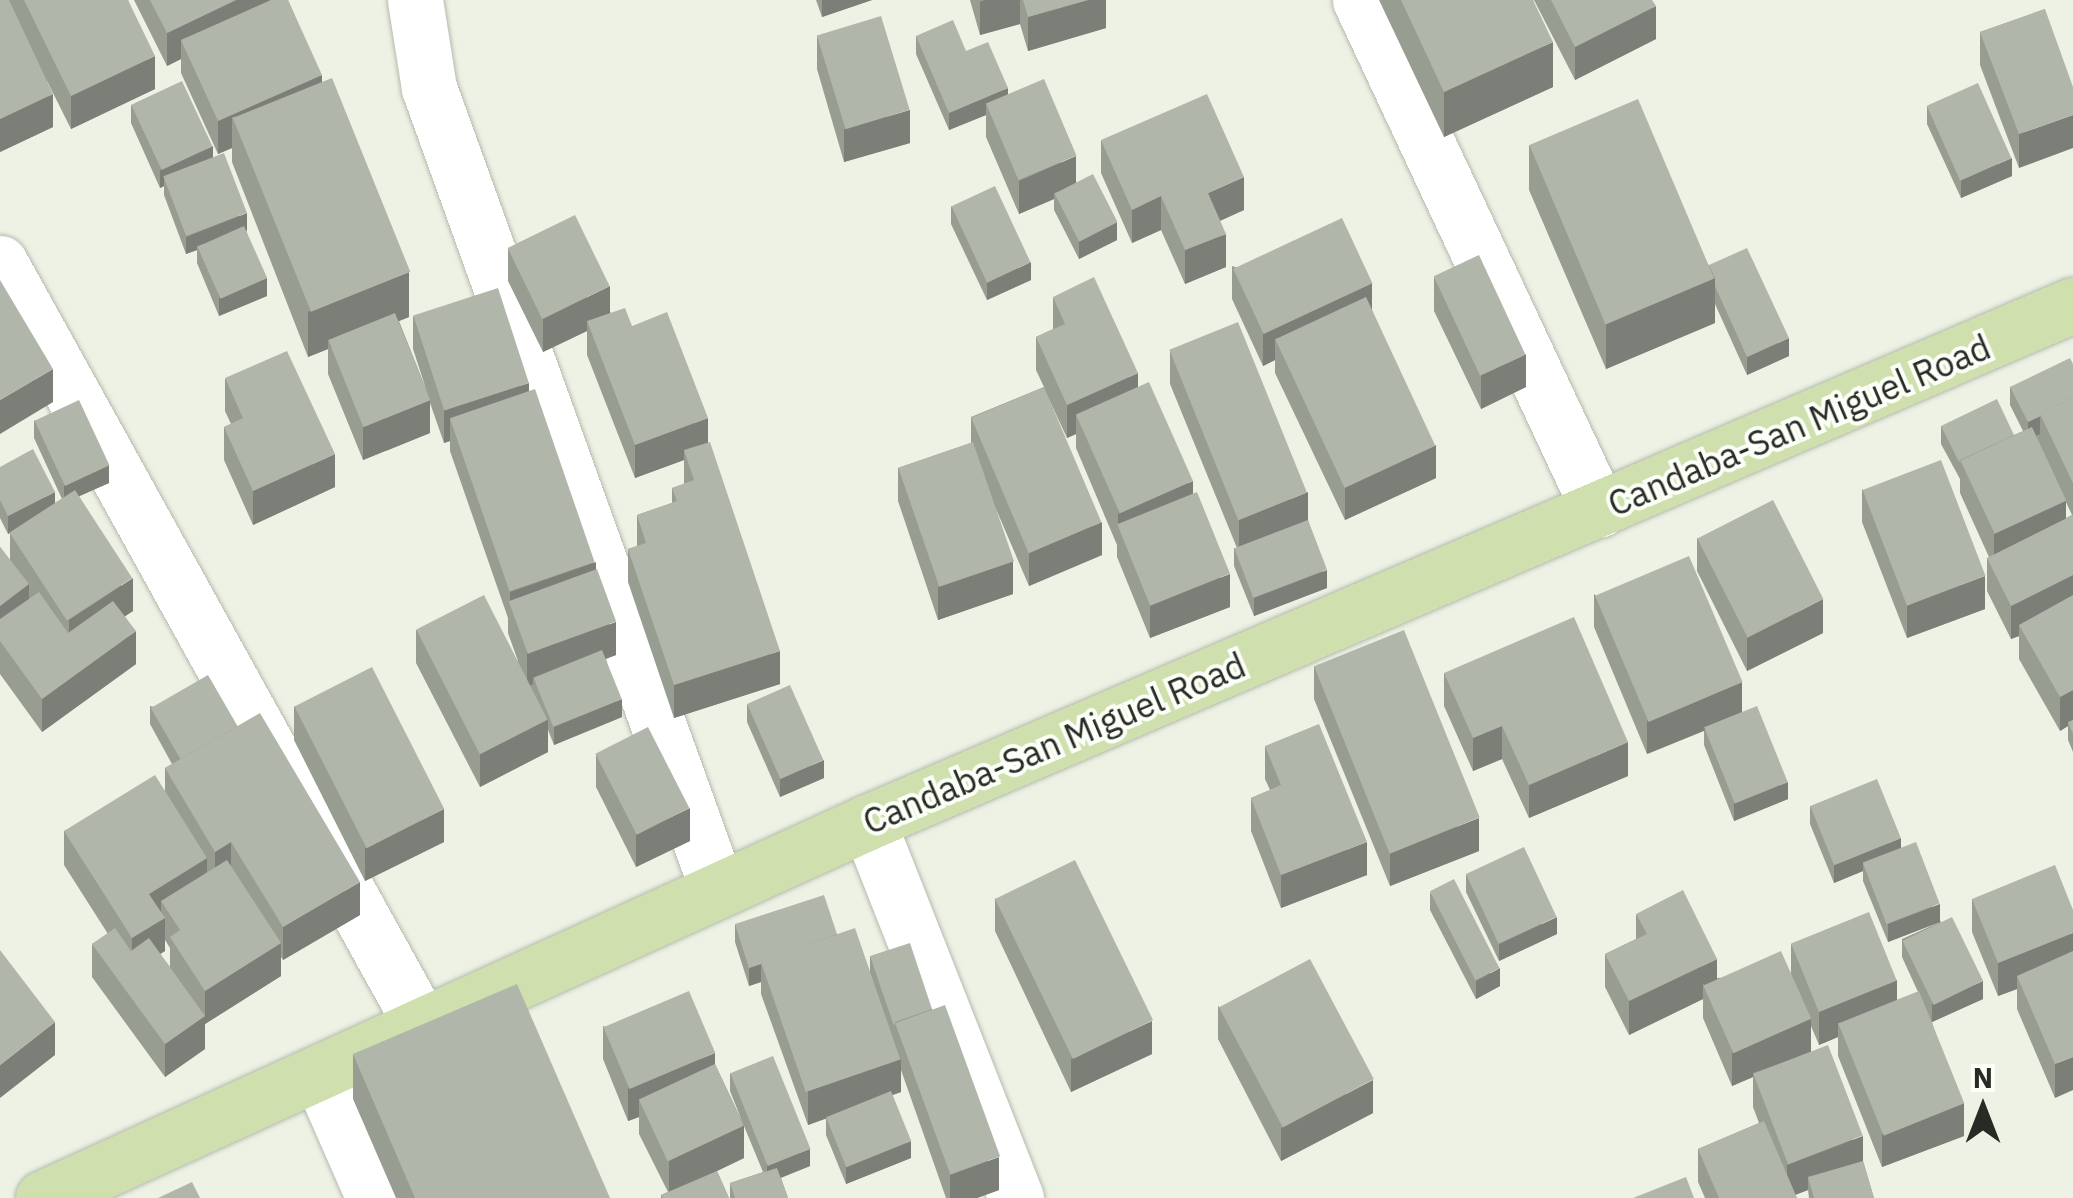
<!DOCTYPE html>
<html>
<head>
<meta charset="utf-8">
<style>
	body { margin:0 }
	#map { position:relative; width:2073px; height:1198px; overflow:hidden; background:#edf2e5; font-family:"IBM Plex Sans",sans-serif }
	div>[style] { position:absolute }
	.roads { filter:drop-shadow(0 0 2px #b5baad) drop-shadow(0 0 2px #b5baad) }
	.street>* { height:55px; margin:-27.5px; padding:0 27.5px; transform-origin:27.5px; border-radius:27.5px; background:#fff }
	.primary>* { height:55px; margin:-27.5px; padding:0 27.5px; transform-origin:27.5px; border-radius:27.5px; background:#cfe0ae }
	.wall>* { inset:0; background:#989d92 }
	.shaded-wall>* { inset:0; background:#7c7f77 }
	.building>* { inset:0; background:#b1b6aa; transform-origin:0 0 }
	span { translate:-50% -50%; white-space:nowrap; text-align:center; line-height:1.15; -webkit-text-stroke:8px #fbfff7; paint-order:stroke }
	.street-label { font-size:35px; color:#282a25 }
	.north { position:absolute; left:1933px; top:1058px; width:100px; height:100px; -webkit-text-stroke:8px #fbfff7; paint-order:stroke; rotate:0deg; font-size:28px; font-weight:700; line-height:40px; text-align:center; color:#282a25 }
	.north::after { content:''; display:block; margin:auto; width:35px; height:45px; background:#282a25; clip-path:polygon(50% 0,100% 100%,50% 72%,0 100%) }
</style>
</head>
<body>
<div id="map">
	<div class="roads">
		<div class="street">
			<div style="left:415px;top:0;width:89px;rotate:81deg"></div>
			<div style="left:429px;top:88px;width:850px;rotate:70.2deg"></div>
			<div style="left:1360px;top:0;width:563px;rotate:64.89deg"></div>
			<div style="left:0;top:263px;width:872px;rotate:61.05deg"></div>
			<div style="left:868px;top:822px;width:404px;rotate:68.5deg"></div>
			<div style="left:319px;top:1073px;width:137px;rotate:66.3deg"></div>
		</div>
		<div class="primary">
			<div style="left:43px;top:1198px;width:907px;rotate:-24.5deg"></div>
			<div style="left:868px;top:822px;width:1311px;rotate:-23.22deg"></div>
		</div>
	</div>
	<div class="wall">
		<div style="clip-path:polygon(0 0,128px 0,155px 89px,71px 129px,47px 81px,53px 127px,0 152px)"></div>
		<div style="clip-path:polygon(134px 0,288px 0,322px 81px,409px 317px,399px 321px,426px 389px,413px 349px,413px 316px,529px 391px,596px 569px,616px 655px,606px 659px,622px 717px,554px 745px,548px 730px,548px 752px,480px 787px,416px 663px,416px 630px,518px 661px,508px 633px,508px 618px,450px 451px,450px 441px,444px 443px,430px 403px,430px 433px,363px 460px,328px 374px,328px 349px,308px 357px,232px 162px,232px 148px,218px 154px,181px 73px,181px 59px,167px 66px)"></div>
		<div style="clip-path:polygon(816px 0,872px 0,822px 17px)"></div>
		<div style="clip-path:polygon(970px 0,1106px 0,1106px 28px,1028px 51px,1020px 24px,980px 35px)"></div>
		<div style="clip-path:polygon(1379px 0,1533px 0,1553px 87px,1444px 137px)"></div>
		<div style="clip-path:polygon(1534px 0,1652px 0,1656px 39px,1575px 80px)"></div>
		<div style="clip-path:polygon(2045px 9px,2019px 168px,1980px 65px,1980px 32px)"></div>
		<div style="clip-path:polygon(817px 35px,910px 143px,844px 162px,817px 69px)"></div>
		<div style="clip-path:polygon(916px 36px,966px 51px,1008px 95px,1076px 182px,1117px 240px,1079px 259px,1054px 210px,1054px 199px,1019px 214px,986px 137px,986px 115px,949px 130px,916px 54px)"></div>
		<div style="clip-path:polygon(131px 105px,213px 158px,246px 231px,267px 296px,219px 316px,197px 263px,197px 250px,186px 254px,164px 195px,164px 186px,160px 188px,131px 123px)"></div>
		<div style="clip-path:polygon(1927px 106px,2012px 176px,1961px 198px,1927px 124px)"></div>
		<div style="clip-path:polygon(1101px 140px,1244px 210px,1220px 221px,1226px 267px,1185px 284px,1161px 230px,1132px 243px,1101px 173px)"></div>
		<div style="clip-path:polygon(1529px 145px,1709px 265px,1789px 356px,1747px 375px,1715px 304px,1715px 323px,1606px 369px,1529px 190px)"></div>
		<div style="clip-path:polygon(951px 206px,1031px 280px,987px 300px,951px 224px)"></div>
		<div style="clip-path:polygon(508px 248px,632px 326px,708px 442px,780px 684px,674px 718px,628px 582px,628px 549px,637px 546px,637px 515px,672px 503px,672px 488px,684px 484px,684px 460px,635px 478px,587px 355px,587px 331px,543px 352px,508px 281px)"></div>
		<div style="clip-path:polygon(1232px 266px,1372px 310px,1436px 478px,1345px 520px,1275px 373px,1275px 360px,1263px 366px,1232px 299px)"></div>
		<div style="clip-path:polygon(1434px 277px,1526px 387px,1481px 409px,1434px 311px)"></div>
		<div style="clip-path:polygon(1053px 297px,1138px 387px,1193px 494px,1230px 607px,1150px 638px,1117px 557px,1117px 545px,1076px 448px,1076px 434px,1067px 438px,1048px 397px,1102px 555px,1029px 586px,996px 509px,1013px 594px,938px 620px,898px 501px,898px 468px,971px 443px,971px 417px,1044px 387px,1036px 370px,1036px 337px,1053px 329px)"></div>
		<div style="clip-path:polygon(1170px 351px,1308px 520px,1327px 588px,1254px 616px,1234px 566px,1234px 548px,1237px 548px,1170px 384px)"></div>
		<div style="clip-path:polygon(evenodd,2073px 364px,2073px 752px,2068px 740px,2068px 726px,2060px 731px,2019px 659px,2019px 636px,2011px 639px,1987px 591px,1987px 558px,1989px 557px,1960px 493px,1960px 479px,1941px 444px,1941px 426px,2014px 435px,2023px 431px,2010px 405px,2010px 387px,2073px 364px,2065px 500px,2072px 515px,2066px 518px,2065px 500px)"></div>
		<div style="clip-path:polygon(225px 378px,335px 487px,253px 525px,224px 460px,224px 427px,231px 424px,225px 411px)"></div>
		<div style="clip-path:polygon(34px 420px,109px 483px,79px 496px,133px 611px,125px 616px,136px 664px,42px 732px,0 674px,0 547px,10px 560px,10px 533px,14px 531px,8px 534px,0 518px,0 467px,55px 503px,62px 499px,34px 438px)"></div>
		<div style="clip-path:polygon(1862px 489px,1985px 609px,1907px 638px,1862px 522px)"></div>
		<div style="clip-path:polygon(1697px 538px,1823px 633px,1747px 671px,1697px 571px)"></div>
		<div style="clip-path:polygon(1594px 594px,1742px 712px,1788px 799px,1734px 821px,1704px 745px,1704px 731px,1647px 754px,1594px 627px)"></div>
		<div style="clip-path:polygon(1314px 666px,1479px 851px,1390px 886px,1314px 699px)"></div>
		<div style="clip-path:polygon(1444px 673px,1628px 776px,1529px 818px,1502px 759px,1473px 771px,1444px 706px)"></div>
		<div style="clip-path:polygon(747px 704px,824px 778px,780px 797px,747px 722px)"></div>
		<div style="clip-path:polygon(evenodd,150px 706px,237px 726px,360px 915px,283px 960px,281px 957px,281px 976px,205px 1024px,205px 1049px,165px 1077px,92px 977px,92px 944px,108px 934px,64px 865px,64px 831px,165px 791px,165px 768px,172px 764px,150px 724px,150px 706px,165px 940px,170px 948px,170px 967px,160px 954px,165px 951px,165px 940px)"></div>
		<div style="clip-path:polygon(294px 706px,444px 842px,365px 881px,294px 740px)"></div>
		<div style="clip-path:polygon(1265px 746px,1367px 875px,1281px 908px,1251px 831px,1251px 798px,1270px 790px,1265px 779px)"></div>
		<div style="clip-path:polygon(596px 754px,690px 841px,636px 867px,596px 787px)"></div>
		<div style="clip-path:polygon(1810px 806px,1901px 849px,1983px 999px,1932px 1022px,1964px 1136px,1882px 1167px,1838px 1056px,1838px 1037px,1819px 1045px,1811px 1026px,1811px 1052px,1863px 1161px,1874px 1198px,1809px 1198px,1808px 1190px,1795px 1195px,1797px 1198px,1705px 1198px,1698px 1182px,1698px 1149px,1759px 1123px,1753px 1107px,1753px 1077px,1732px 1086px,1703px 1018px,1703px 999px,1629px 1035px,1605px 987px,1605px 954px,1636px 939px,1636px 914px,1717px 978px,1791px 974px,1791px 944px,1897px 1000px,1918px 992px,1902px 957px,1902px 939px,1940px 922px,1888px 942px,1863px 881px,1863px 871px,1834px 883px,1810px 824px)"></div>
		<div style="clip-path:polygon(1466px 874px,1557px 934px,1499px 961px,1466px 892px)"></div>
		<div style="clip-path:polygon(1430px 892px,1500px 986px,1476px 999px,1430px 910px)"></div>
		<div style="clip-path:polygon(995px 898px,1152px 1054px,1071px 1092px,995px 931px)"></div>
		<div style="clip-path:polygon(1972px 899px,2073px 910px,2055px 1098px,2017px 1009px,2017px 989px,1998px 996px,1972px 932px)"></div>
		<div style="clip-path:polygon(735px 924px,837px 934px,870px 972px,870px 956px,932px 1009px,999px 1190px,977px 1198px,946px 1198px,901px 1070px,901px 1092px,892px 1095px,911px 1158px,846px 1184px,826px 1135px,826px 1118px,808px 1125px,761px 994px,761px 982px,749px 986px,735px 942px)"></div>
		<div style="clip-path:polygon(1218px 1006px,1373px 1113px,1281px 1161px,1218px 1039px)"></div>
		<div style="clip-path:polygon(603px 1026px,715px 1064px,742px 1121px,730px 1091px,730px 1073px,810px 1166px,781px 1178px,788px 1198px,730px 1198px,730px 1183px,763px 1172px,744px 1126px,744px 1158px,717px 1171px,729px 1198px,661px 1198px,661px 1195px,668px 1192px,639px 1134px,639px 1117px,628px 1121px,603px 1059px)"></div>
		<div style="clip-path:polygon(353px 1054px,610px 1198px,396px 1198px,353px 1099px)"></div>
	</div>
	<div class="shaded-wall">
		<div style="clip-path:polygon(236px 0,279px 0,181px 40px,181px 59px,167px 66px,167px 33px)"></div>
		<div style="clip-path:polygon(822px 0,872px 0,822px 17px)"></div>
		<div style="clip-path:polygon(985px 0,1020px 0,1020px 24px,980px 35px,980px 2px)"></div>
		<div style="clip-path:polygon(1088px 0,1106px 0,1106px 28px,1028px 51px,1028px 17px)"></div>
		<div style="clip-path:polygon(1656px 6px,1656px 39px,1575px 80px,1575px 47px)"></div>
		<div style="clip-path:polygon(1553px 42px,1553px 87px,1444px 137px,1444px 92px)"></div>
		<div style="clip-path:polygon(155px 56px,155px 89px,71px 129px,71px 96px)"></div>
		<div style="clip-path:polygon(322px 75px,322px 108px,232px 117px,232px 148px,218px 154px,218px 121px)"></div>
		<div style="clip-path:polygon(1008px 88px,1008px 106px,986px 104px,986px 115px,949px 130px,949px 113px)"></div>
		<div style="clip-path:polygon(53px 94px,53px 127px,0 152px,0 119px)"></div>
		<div style="clip-path:polygon(910px 110px,910px 143px,844px 162px,844px 129px)"></div>
		<div style="clip-path:polygon(2073px 115px,2073px 148px,2019px 168px,2019px 134px)"></div>
		<div style="clip-path:polygon(213px 146px,213px 164px,164px 177px,164px 186px,160px 188px,160px 170px)"></div>
		<div style="clip-path:polygon(1076px 156px,1076px 189px,1054px 193px,1054px 199px,1019px 214px,1019px 181px)"></div>
		<div style="clip-path:polygon(2012px 158px,2012px 176px,1961px 198px,1961px 180px)"></div>
		<div style="clip-path:polygon(1244px 177px,1244px 210px,1208px 226px,1208px 193px)"></div>
		<div style="clip-path:polygon(1161px 196px,1161px 230px,1132px 243px,1132px 210px)"></div>
		<div style="clip-path:polygon(247px 213px,247px 231px,197px 246px,197px 250px,186px 254px,186px 237px)"></div>
		<div style="clip-path:polygon(1117px 222px,1117px 240px,1079px 259px,1079px 241px)"></div>
		<div style="clip-path:polygon(1226px 234px,1226px 267px,1185px 284px,1185px 250px)"></div>
		<div style="clip-path:polygon(1031px 262px,1031px 280px,987px 300px,987px 283px)"></div>
		<div style="clip-path:polygon(409px 272px,409px 317px,331px 348px,328px 340px,328px 349px,308px 357px,308px 312px)"></div>
		<div style="clip-path:polygon(267px 278px,267px 296px,219px 316px,219px 298px)"></div>
		<div style="clip-path:polygon(1715px 278px,1715px 323px,1606px 369px,1606px 324px)"></div>
		<div style="clip-path:polygon(1372px 283px,1372px 316px,1275px 339px,1275px 360px,1263px 366px,1263px 333px)"></div>
		<div style="clip-path:polygon(610px 286px,610px 320px,587px 321px,587px 331px,543px 352px,543px 319px)"></div>
		<div style="clip-path:polygon(1789px 338px,1789px 356px,1747px 375px,1747px 357px)"></div>
		<div style="clip-path:polygon(1526px 354px,1526px 387px,1481px 409px,1481px 375px)"></div>
		<div style="clip-path:polygon(53px 369px,53px 402px,0 434px,0 400px)"></div>
		<div style="clip-path:polygon(1138px 373px,1138px 406px,1076px 415px,1076px 434px,1067px 438px,1067px 405px)"></div>
		<div style="clip-path:polygon(529px 383px,529px 416px,450px 418px,450px 441px,444px 443px,444px 410px)"></div>
		<div style="clip-path:polygon(430px 400px,430px 433px,363px 460px,363px 427px)"></div>
		<div style="clip-path:polygon(2040px 416px,2040px 434px,2028px 440px,2028px 422px)"></div>
		<div style="clip-path:polygon(708px 418px,708px 451px,684px 450px,684px 460px,635px 478px,635px 445px)"></div>
		<div style="clip-path:polygon(1436px 445px,1436px 478px,1345px 520px,1345px 487px)"></div>
		<div style="clip-path:polygon(335px 454px,335px 487px,253px 525px,253px 491px)"></div>
		<div style="clip-path:polygon(109px 465px,109px 483px,64px 503px,64px 485px)"></div>
		<div style="clip-path:polygon(1193px 481px,1193px 514px,1118px 527px,1118px 514px)"></div>
		<div style="clip-path:polygon(55px 492px,55px 510px,8px 534px,8px 516px)"></div>
		<div style="clip-path:polygon(1308px 492px,1308px 526px,1239px 553px,1239px 520px)"></div>
		<div style="clip-path:polygon(2066px 501px,2066px 535px,1994px 567px,1994px 534px)"></div>
		<div style="clip-path:polygon(1102px 522px,1102px 555px,1029px 586px,1029px 553px)"></div>
		<div style="clip-path:polygon(1013px 561px,1013px 594px,938px 620px,938px 587px)"></div>
		<div style="clip-path:polygon(596px 562px,596px 595px,510px 606px,510px 592px)"></div>
		<div style="clip-path:polygon(1327px 570px,1327px 588px,1254px 616px,1254px 598px)"></div>
		<div style="clip-path:polygon(1230px 574px,1230px 607px,1150px 638px,1150px 605px)"></div>
		<div style="clip-path:polygon(2073px 575px,2073px 609px,2019px 625px,2019px 636px,2011px 639px,2011px 606px)"></div>
		<div style="clip-path:polygon(1985px 576px,1985px 609px,1907px 638px,1907px 605px)"></div>
		<div style="clip-path:polygon(133px 578px,133px 611px,69px 653px,69px 620px)"></div>
		<div style="clip-path:polygon(29px 584px,29px 617px,0 640px,0 606px)"></div>
		<div style="clip-path:polygon(1823px 599px,1823px 633px,1747px 671px,1747px 638px)"></div>
		<div style="clip-path:polygon(616px 622px,616px 655px,536px 684px,533px 678px,533px 684px,527px 687px,527px 653px)"></div>
		<div style="clip-path:polygon(136px 631px,136px 664px,42px 732px,42px 699px)"></div>
		<div style="clip-path:polygon(780px 651px,780px 684px,674px 718px,674px 685px)"></div>
		<div style="clip-path:polygon(1742px 682px,1742px 715px,1647px 754px,1647px 721px)"></div>
		<div style="clip-path:polygon(2073px 690px,2073px 723px,2068px 722px,2068px 726px,2060px 731px,2060px 697px)"></div>
		<div style="clip-path:polygon(622px 699px,622px 717px,554px 745px,554px 727px)"></div>
		<div style="clip-path:polygon(548px 719px,548px 752px,480px 787px,480px 754px)"></div>
		<div style="clip-path:polygon(1502px 726px,1502px 759px,1473px 771px,1473px 738px)"></div>
		<div style="clip-path:polygon(1628px 742px,1628px 776px,1529px 818px,1529px 785px)"></div>
		<div style="clip-path:polygon(824px 760px,824px 778px,780px 797px,780px 779px)"></div>
		<div style="clip-path:polygon(1788px 782px,1788px 799px,1734px 821px,1734px 803px)"></div>
		<div style="clip-path:polygon(690px 808px,690px 841px,636px 867px,636px 834px)"></div>
		<div style="clip-path:polygon(444px 809px,444px 842px,365px 881px,365px 848px)"></div>
		<div style="clip-path:polygon(1479px 818px,1479px 851px,1390px 886px,1390px 853px)"></div>
		<div style="clip-path:polygon(1901px 838px,1901px 856px,1863px 864px,1863px 871px,1834px 883px,1834px 865px)"></div>
		<div style="clip-path:polygon(231px 842px,231px 875px,215px 885px,215px 852px)"></div>
		<div style="clip-path:polygon(1367px 842px,1367px 875px,1281px 908px,1281px 875px)"></div>
		<div style="clip-path:polygon(207px 858px,207px 892px,161px 901px,161px 920px,165px 918px,165px 951px,132px 972px,132px 938px,149px 894px)"></div>
		<div style="clip-path:polygon(360px 882px,360px 915px,283px 960px,283px 927px)"></div>
		<div style="clip-path:polygon(1940px 904px,1940px 922px,1888px 942px,1888px 924px)"></div>
		<div style="clip-path:polygon(1557px 917px,1557px 934px,1499px 961px,1499px 944px)"></div>
		<div style="clip-path:polygon(2073px 933px,2073px 966px,2017px 976px,2017px 989px,1998px 996px,1998px 963px)"></div>
		<div style="clip-path:polygon(281px 943px,281px 976px,205px 1024px,205px 1049px,165px 1077px,165px 1044px,205px 1016px,205px 991px)"></div>
		<div style="clip-path:polygon(1717px 959px,1717px 992px,1703px 984px,1703px 999px,1629px 1035px,1629px 1001px)"></div>
		<div style="clip-path:polygon(761px 964px,761px 982px,749px 986px,749px 968px)"></div>
		<div style="clip-path:polygon(1500px 968px,1500px 986px,1476px 999px,1476px 981px)"></div>
		<div style="clip-path:polygon(1897px 980px,1897px 1013px,1838px 1023px,1838px 1037px,1819px 1045px,1819px 1012px)"></div>
		<div style="clip-path:polygon(1983px 981px,1983px 999px,1932px 1022px,1932px 1004px)"></div>
		<div style="clip-path:polygon(1811px 1019px,1811px 1053px,1753px 1073px,1753px 1077px,1732px 1086px,1732px 1053px)"></div>
		<div style="clip-path:polygon(1152px 1021px,1152px 1054px,1071px 1092px,1071px 1059px)"></div>
		<div style="clip-path:polygon(55px 1022px,55px 1055px,0 1098px,0 1065px)"></div>
		<div style="clip-path:polygon(715px 1053px,715px 1086px,639px 1100px,639px 1117px,628px 1121px,628px 1088px)"></div>
		<div style="clip-path:polygon(2073px 1057px,2073px 1090px,2055px 1098px,2055px 1064px)"></div>
		<div style="clip-path:polygon(901px 1059px,901px 1092px,808px 1125px,808px 1091px)"></div>
		<div style="clip-path:polygon(1373px 1080px,1373px 1113px,1281px 1161px,1281px 1128px)"></div>
		<div style="clip-path:polygon(1964px 1103px,1964px 1136px,1882px 1167px,1882px 1134px)"></div>
		<div style="clip-path:polygon(744px 1125px,744px 1158px,669px 1194px,669px 1161px)"></div>
		<div style="clip-path:polygon(1863px 1136px,1863px 1170px,1808px 1177px,1808px 1190px,1787px 1198px,1787px 1165px)"></div>
		<div style="clip-path:polygon(911px 1141px,911px 1158px,846px 1184px,846px 1167px)"></div>
		<div style="clip-path:polygon(810px 1149px,810px 1166px,767px 1183px,767px 1165px)"></div>
		<div style="clip-path:polygon(999px 1157px,999px 1190px,977px 1198px,950px 1198px,950px 1175px)"></div>
	</div>
	<div class="building">
		<div style="clip-path:polygon(0 0,9px 0,53px 94px,0 119px)"></div>
		<div style="clip-path:polygon(24px 0,128px 0,155px 56px,71px 96px)"></div>
		<div style="clip-path:polygon(150px 0,236px 0,167px 33px)"></div>
		<div style="clip-path:polygon(271px 0,288px 0,322px 75px,218px 121px,181px 40px)"></div>
		<div style="clip-path:polygon(1023px 0,1088px 0,1028px 17px)"></div>
		<div style="clip-path:polygon(1401px 0,1533px 0,1553px 42px,1444px 92px)"></div>
		<div style="clip-path:polygon(1551px 0,1652px 0,1656px 6px,1575px 47px)"></div>
		<div style="clip-path:polygon(2045px 9px,2073px 87px,2073px 115px,2019px 134px,1980px 32px)"></div>
		<div style="left:881px;top:16px;width:98px;height:67px;rotate:73deg"></div>
		<div style="clip-path:polygon(953px 20px,966px 51px,988px 42px,1008px 88px,949px 113px,916px 36px)"></div>
		<div style="left:332px;top:78px;width:209px;height:107px;rotate:68deg"></div>
		<div style="left:1044px;top:79px;width:83px;height:63px;rotate:67deg"></div>
		<div style="left:182px;top:81px;width:72px;height:56px;rotate:65deg"></div>
		<div style="left:1978px;top:83px;width:82px;height:56px;rotate:66deg"></div>
		<div style="clip-path:polygon(1207px 94px,1244px 177px,1208px 193px,1226px 234px,1185px 250px,1161px 196px,1132px 210px,1101px 140px)"></div>
		<div style="left:1638px;top:99px;width:195px;height:118px;rotate:67deg"></div>
		<div style="left:224px;top:153px;width:64px;height:65px;rotate:69deg"></div>
		<div style="left:1093px;top:174px;width:54px;height:43px;rotate:63deg"></div>
		<div style="left:995px;top:186px;width:84px;height:48px;rotate:65deg"></div>
		<div style="left:575px;top:215px;width:79px;height:75px;rotate:64deg"></div>
		<div style="left:1342px;top:218px;width:72px;height:120px;rotate:65deg"></div>
		<div style="left:244px;top:226px;width:57px;height:51px;rotate:66deg"></div>
		<div style="clip-path:polygon(1747px 248px,1789px 338px,1747px 357px,1715px 286px,1715px 278px,1709px 265px)"></div>
		<div style="left:1479px;top:255px;width:110px;height:50px;rotate:65deg"></div>
		<div style="clip-path:polygon(1094px 277px,1138px 373px,1067px 405px,1036px 337px,1065px 324px,1053px 297px)"></div>
		<div style="clip-path:polygon(0 280px,53px 369px,0 400px)"></div>
		<div style="left:498px;top:288px;width:100px;height:89px;rotate:72deg"></div>
		<div style="left:1366px;top:297px;width:164px;height:100px;rotate:65deg"></div>
		<div style="clip-path:polygon(625px 308px,632px 326px,667px 312px,708px 418px,635px 445px,587px 321px)"></div>
		<div style="left:395px;top:313px;width:94px;height:72px;rotate:68deg"></div>
		<div style="left:1238px;top:322px;width:184px;height:74px;rotate:68deg"></div>
		<div style="clip-path:polygon(287px 351px,335px 454px,253px 491px,224px 427px,243px 418px,225px 378px)"></div>
		<div style="clip-path:polygon(2070px 358px,2073px 364px,2073px 397px,2040px 414px,2041px 416px,2028px 422px,2010px 387px)"></div>
		<div style="left:1149px;top:382px;width:108px;height:80px;rotate:66deg"></div>
		<div style="left:1044px;top:387px;width:147px;height:79px;rotate:67deg"></div>
		<div style="left:535px;top:389px;width:183px;height:90px;rotate:71deg"></div>
		<div style="clip-path:polygon(2073px 397px,2073px 483px,2040px 414px)"></div>
		<div style="clip-path:polygon(1997px 399px,2014px 435px,1960px 460px,1959px 462px,1941px 426px)"></div>
		<div style="left:79px;top:400px;width:72px;height:49px;rotate:65deg"></div>
		<div style="left:2032px;top:427px;width:81px;height:79px;rotate:65deg"></div>
		<div style="clip-path:polygon(710px 442px,780px 651px,674px 685px,628px 549px,646px 543px,637px 515px,677px 501px,672px 488px,694px 480px,684px 450px)"></div>
		<div style="left:973px;top:442px;width:126px;height:79px;rotate:71deg"></div>
		<div style="clip-path:polygon(33px 449px,55px 492px,8px 516px,0 500px,0 467px)"></div>
		<div style="left:1941px;top:460px;width:124px;height:84px;rotate:69deg"></div>
		<div style="left:75px;top:490px;width:105px;height:78px;rotate:57deg"></div>
		<div style="left:1197px;top:492px;width:88px;height:86px;rotate:68deg"></div>
		<div style="left:1773px;top:500px;width:111px;height:85px;rotate:63deg"></div>
		<div style="clip-path:polygon(2073px 515px,2073px 575px,2011px 606px,1987px 558px)"></div>
		<div style="left:1308px;top:520px;width:53px;height:79px;rotate:69deg"></div>
		<div style="clip-path:polygon(0 547px,29px 584px,0 606px)"></div>
		<div style="left:1689px;top:556px;width:137px;height:102px;rotate:67deg"></div>
		<div style="left:597px;top:569px;width:56px;height:94px;rotate:70deg"></div>
		<div style="clip-path:polygon(39px 592px,68px 633px,113px 601px,136px 631px,42px 699px,0 641px,0 619px)"></div>
		<div style="left:484px;top:595px;width:140px;height:76px;rotate:63deg"></div>
		<div style="clip-path:polygon(2073px 595px,2073px 690px,2060px 697px,2019px 625px)"></div>
		<div style="clip-path:polygon(1574px 617px,1628px 742px,1529px 785px,1502px 726px,1473px 738px,1444px 673px)"></div>
		<div style="left:1404px;top:630px;width:202px;height:97px;rotate:68deg"></div>
		<div style="left:602px;top:650px;width:53px;height:74px;rotate:68deg"></div>
		<div style="left:372px;top:667px;width:159px;height:87px;rotate:63deg"></div>
		<div style="left:208px;top:675px;width:59px;height:66px;rotate:60deg"></div>
		<div style="left:790px;top:685px;width:82px;height:47px;rotate:66deg"></div>
		<div style="left:1757px;top:706px;width:82px;height:57px;rotate:68deg"></div>
		<div style="clip-path:polygon(260px 713px,360px 882px,283px 927px,231px 842px,215px 852px,165px 768px)"></div>
		<div style="clip-path:polygon(2073px 720px,2073px 734px,2068px 722px)"></div>
		<div style="clip-path:polygon(1319px 724px,1367px 842px,1281px 875px,1251px 798px,1281px 785px,1265px 746px)"></div>
		<div style="left:648px;top:727px;width:91px;height:59px;rotate:63deg"></div>
		<div style="clip-path:polygon(155px 775px,207px 858px,149px 894px,165px 918px,132px 938px,64px 831px)"></div>
		<div style="left:1877px;top:779px;width:64px;height:72px;rotate:68deg"></div>
		<div style="left:1916px;top:842px;width:66px;height:57px;rotate:69deg"></div>
		<div style="left:1524px;top:847px;width:77px;height:64px;rotate:65deg"></div>
		<div style="clip-path:polygon(227px 860px,281px 943px,205px 991px,170px 937px,180px 930px,161px 901px)"></div>
		<div style="left:1075px;top:860px;width:178px;height:89px;rotate:64deg"></div>
		<div style="clip-path:polygon(2055px 865px,2073px 910px,2073px 933px,1998px 963px,1972px 899px)"></div>
		<div style="left:1454px;top:879px;width:100px;height:27px;rotate:63deg"></div>
		<div style="clip-path:polygon(1683px 890px,1717px 959px,1629px 1001px,1605px 954px,1647px 934px,1636px 914px)"></div>
		<div style="clip-path:polygon(824px 895px,837px 934px,761px 961px,761px 964px,749px 968px,735px 924px)"></div>
		<div style="left:1869px;top:912px;width:74px;height:84px;rotate:68deg"></div>
		<div style="left:1952px;top:917px;width:71px;height:55px;rotate:64deg"></div>
		<div style="clip-path:polygon(115px 928px,131px 951px,149px 938px,205px 1016px,165px 1044px,92px 944px)"></div>
		<div style="left:855px;top:928px;width:139px;height:100px;rotate:71deg"></div>
		<div style="clip-path:polygon(910px 943px,932px 1009px,895px 1022px,894px 1026px,870px 956px)"></div>
		<div style="clip-path:polygon(0 950px,55px 1022px,0 1065px)"></div>
		<div style="left:1781px;top:951px;width:74px;height:85px;rotate:66deg"></div>
		<div style="clip-path:polygon(2073px 951px,2073px 1057px,2055px 1064px,2017px 976px)"></div>
		<div style="left:1310px;top:959px;width:136px;height:103px;rotate:62deg"></div>
		<div style="clip-path:polygon(517px 984px,610px 1198px,415px 1198px,353px 1054px)"></div>
		<div style="left:689px;top:991px;width:67px;height:93px;rotate:67deg"></div>
		<div style="left:1919px;top:991px;width:121px;height:87px;rotate:68deg"></div>
		<div style="left:945px;top:1005px;width:161px;height:53px;rotate:70deg"></div>
		<div style="left:1828px;top:1045px;width:97px;height:80px;rotate:69deg"></div>
		<div style="left:773px;top:1056px;width:100px;height:46px;rotate:68deg"></div>
		<div style="left:715px;top:1064px;width:68px;height:84px;rotate:65deg"></div>
		<div style="left:891px;top:1091px;width:54px;height:70px;rotate:68deg"></div>
		<div style="clip-path:polygon(1764px 1121px,1797px 1198px,1719px 1198px,1698px 1149px)"></div>
		<div style="clip-path:polygon(1863px 1161px,1874px 1198px,1814px 1198px,1808px 1177px)"></div>
		<div style="clip-path:polygon(777px 1168px,788px 1198px,735px 1198px,730px 1183px)"></div>
		<div style="clip-path:polygon(717px 1171px,729px 1198px,663px 1198px,661px 1195px)"></div>
		<div style="clip-path:polygon(1686px 1177px,1694px 1198px,1633px 1198px)"></div>
		<div style="clip-path:polygon(192px 1182px,200px 1198px,158px 1198px)"></div>
	</div>
	<div class="street-label">
		<span style="left:1799px;top:425px;rotate:-23deg">Candaba-San Miguel Road</span>
		<span style="left:1054px;top:743px;rotate:-23deg">Candaba-San Miguel Road</span>
	</div>
	<div class="north">N</div>
</div>
</body>
</html>
